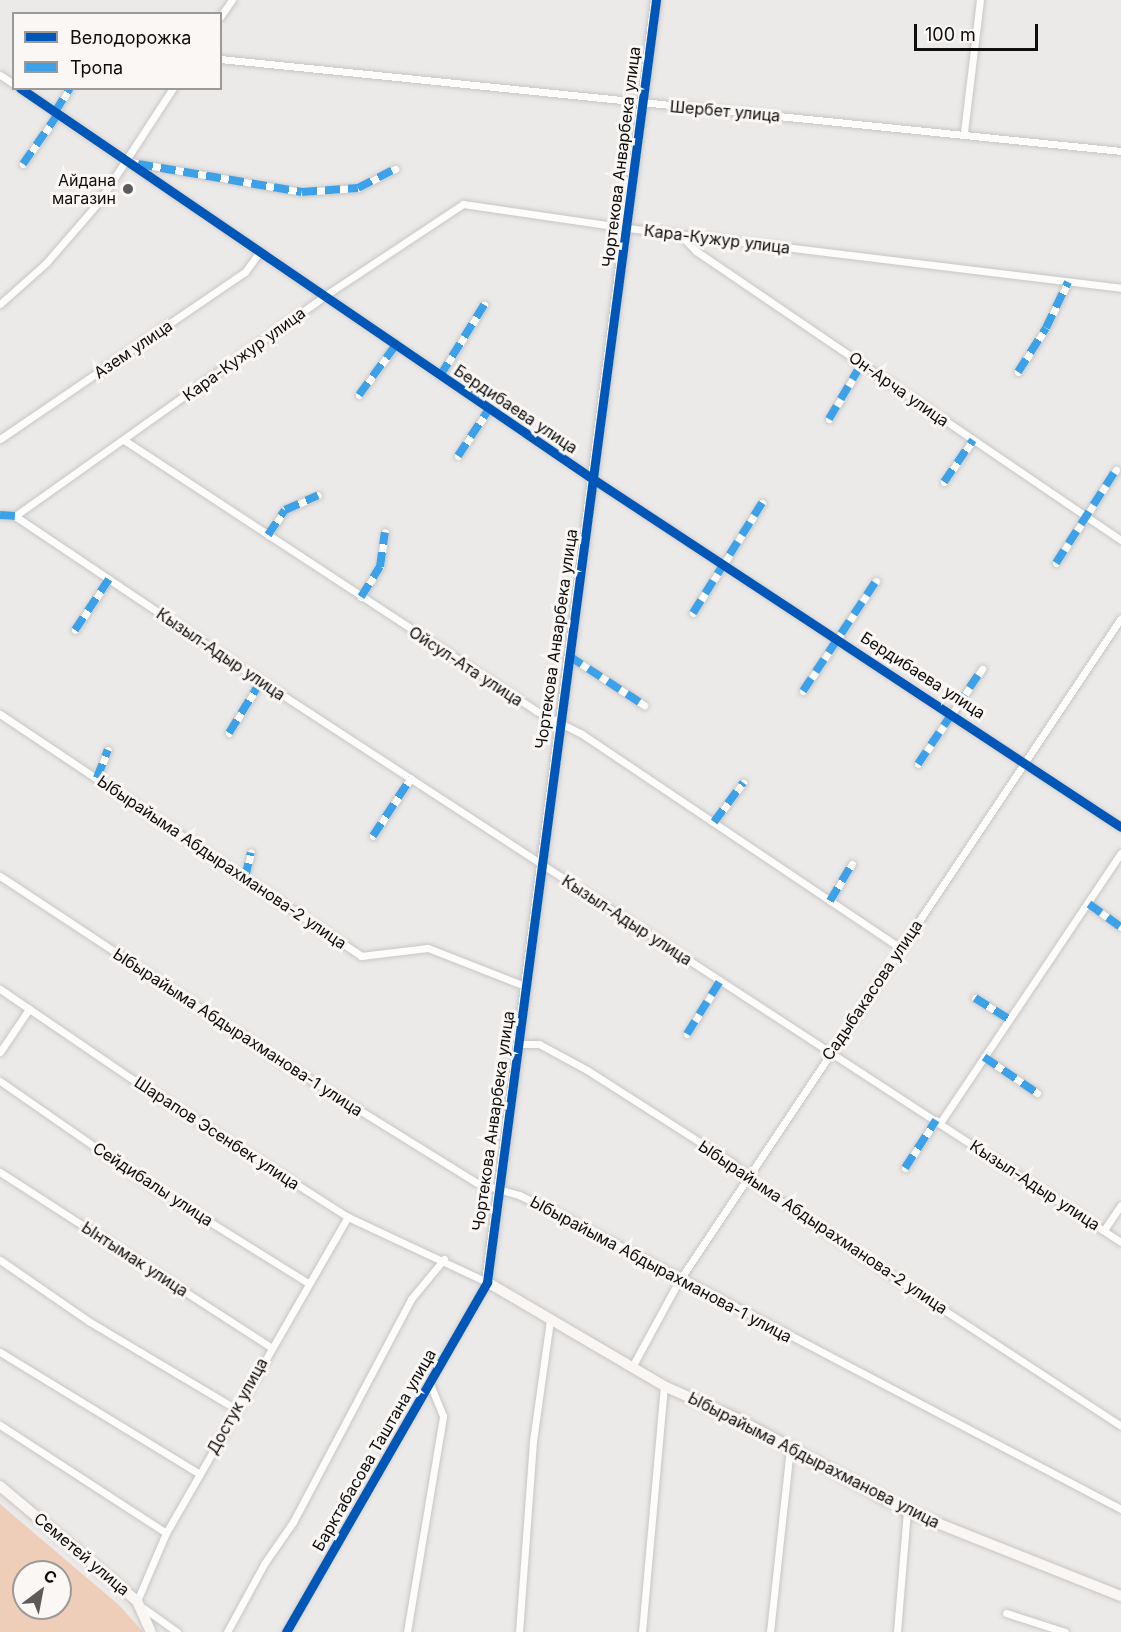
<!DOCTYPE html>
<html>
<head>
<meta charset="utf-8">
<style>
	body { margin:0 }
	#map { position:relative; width:1121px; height:1632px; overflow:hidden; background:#eceae8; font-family:Inter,sans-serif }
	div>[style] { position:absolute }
	.green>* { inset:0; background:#eeceb8 }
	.roads { filter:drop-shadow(0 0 2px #c7c6c5) drop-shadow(0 0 2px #c7c6c5) }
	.street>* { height:7px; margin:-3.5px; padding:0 3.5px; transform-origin:3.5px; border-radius:3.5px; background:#fcfcfc }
	.secondary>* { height:10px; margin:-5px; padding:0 5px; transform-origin:5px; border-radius:5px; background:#f9f6f4 }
	.quiet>* { height:8px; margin-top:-4px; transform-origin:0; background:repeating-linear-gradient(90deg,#3da1e9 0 15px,transparent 0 23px) }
	.cycleway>* { height:9px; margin:-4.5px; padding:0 4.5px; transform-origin:4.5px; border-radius:4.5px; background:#0057b8 }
	.dots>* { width:16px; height:16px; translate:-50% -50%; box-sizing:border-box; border:3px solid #faf7f5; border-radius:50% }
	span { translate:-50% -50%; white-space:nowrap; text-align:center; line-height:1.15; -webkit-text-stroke:6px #faf7f5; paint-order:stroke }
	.street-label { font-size:16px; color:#0f0e0d }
	.poi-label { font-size:16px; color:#0f0e0d }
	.right { translate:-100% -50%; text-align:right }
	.legend { position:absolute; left:12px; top:12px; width:210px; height:78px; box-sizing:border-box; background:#faf7f5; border:2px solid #9c9a98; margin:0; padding:8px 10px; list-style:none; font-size:18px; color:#0f0e0d }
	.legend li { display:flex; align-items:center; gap:12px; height:30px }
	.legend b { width:30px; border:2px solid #9c9a98 }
	.north { position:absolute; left:12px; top:1560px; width:60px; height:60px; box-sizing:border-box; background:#faf7f5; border:2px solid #9c9a98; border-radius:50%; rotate:32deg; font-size:16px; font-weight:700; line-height:24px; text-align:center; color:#0f0e0d }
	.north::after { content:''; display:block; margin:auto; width:21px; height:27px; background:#5c5b5a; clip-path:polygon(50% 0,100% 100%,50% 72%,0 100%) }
	.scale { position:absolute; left:914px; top:24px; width:124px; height:27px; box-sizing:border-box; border:3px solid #0f0e0d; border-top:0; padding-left:8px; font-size:18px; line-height:21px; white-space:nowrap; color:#0f0e0d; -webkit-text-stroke:4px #faf7f5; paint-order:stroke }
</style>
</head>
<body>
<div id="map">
	<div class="green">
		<div style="clip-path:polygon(evenodd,0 1504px,120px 1606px,143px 1632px,0 1632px,0 1504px,24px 1572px,60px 1572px,60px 1608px,24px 1608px,24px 1572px)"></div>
	</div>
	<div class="roads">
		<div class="street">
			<div style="left:220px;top:17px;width:21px;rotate:-55deg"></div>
			<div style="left:220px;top:59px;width:906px;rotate:5.83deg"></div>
			<div style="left:0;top:75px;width:17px;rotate:33deg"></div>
			<div style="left:20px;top:88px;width:694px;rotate:34.31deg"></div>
			<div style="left:593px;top:479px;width:632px;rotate:33.39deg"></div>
			<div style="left:55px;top:112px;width:28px;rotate:-58deg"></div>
			<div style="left:964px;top:132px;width:133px;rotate:-83.1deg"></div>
			<div style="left:130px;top:162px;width:175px;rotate:9.9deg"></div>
			<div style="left:302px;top:192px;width:56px;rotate:-4.1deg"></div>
			<div style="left:358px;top:188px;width:42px;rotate:-27.2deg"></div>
			<div style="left:23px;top:164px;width:61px;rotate:-55deg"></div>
			<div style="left:680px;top:234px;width:23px;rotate:47deg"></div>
			<div style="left:696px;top:251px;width:514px;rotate:34.22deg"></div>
			<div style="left:0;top:304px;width:62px;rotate:-41.7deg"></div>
			<div style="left:46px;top:263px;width:79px;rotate:-49.1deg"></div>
			<div style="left:98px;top:203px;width:137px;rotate:-56.9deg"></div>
			<div style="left:1018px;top:372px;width:52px;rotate:-57.5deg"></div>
			<div style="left:1046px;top:328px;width:51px;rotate:-64.4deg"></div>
			<div style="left:440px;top:376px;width:84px;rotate:-58.2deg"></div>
			<div style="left:359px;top:395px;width:61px;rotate:-53.7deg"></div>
			<div style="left:829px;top:419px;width:65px;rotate:-59.5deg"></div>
			<div style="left:0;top:439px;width:297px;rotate:-34.3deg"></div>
			<div style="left:245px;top:272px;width:26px;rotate:-54deg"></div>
			<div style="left:124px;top:440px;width:493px;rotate:33.3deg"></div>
			<div style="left:536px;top:711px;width:51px;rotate:26.6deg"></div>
			<div style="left:582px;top:734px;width:383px;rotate:33.9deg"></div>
			<div style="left:458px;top:456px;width:56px;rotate:-56.6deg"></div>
			<div style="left:944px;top:482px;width:51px;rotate:-55.4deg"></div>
			<div style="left:0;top:515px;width:15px;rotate:4deg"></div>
			<div style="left:15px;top:516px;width:296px;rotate:33.9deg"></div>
			<div style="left:261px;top:681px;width:1027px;rotate:33.12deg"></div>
			<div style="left:15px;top:516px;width:378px;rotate:-35.4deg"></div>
			<div style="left:323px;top:297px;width:168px;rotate:-33.6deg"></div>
			<div style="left:463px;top:204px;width:166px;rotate:8.3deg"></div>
			<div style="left:627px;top:228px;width:498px;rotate:6.9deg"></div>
			<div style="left:268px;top:535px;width:30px;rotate:-56deg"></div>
			<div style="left:285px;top:510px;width:36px;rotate:-24deg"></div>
			<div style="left:1056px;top:563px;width:111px;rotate:-57.2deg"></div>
			<div style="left:361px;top:597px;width:36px;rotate:-58deg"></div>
			<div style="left:380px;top:567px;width:35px;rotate:-82deg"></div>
			<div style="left:693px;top:613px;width:130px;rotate:-57.9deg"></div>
			<div style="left:75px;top:630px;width:61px;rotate:-56.3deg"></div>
			<div style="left:569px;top:656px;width:90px;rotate:33.2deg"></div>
			<div style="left:803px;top:691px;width:132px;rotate:-56.4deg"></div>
			<div style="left:0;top:714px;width:435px;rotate:33.8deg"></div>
			<div style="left:361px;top:956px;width:67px;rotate:-6.8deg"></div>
			<div style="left:428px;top:948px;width:104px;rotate:21.4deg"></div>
			<div style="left:229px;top:733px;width:61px;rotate:-58.4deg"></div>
			<div style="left:918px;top:764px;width:115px;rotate:-56deg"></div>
			<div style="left:97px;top:778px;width:30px;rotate:-69deg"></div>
			<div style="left:714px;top:822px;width:49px;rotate:-53.4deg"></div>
			<div style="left:373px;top:836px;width:69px;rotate:-56.8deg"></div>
			<div style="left:0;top:876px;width:338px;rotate:33.4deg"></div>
			<div style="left:282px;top:1062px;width:229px;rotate:31.8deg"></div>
			<div style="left:477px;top:1183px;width:44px;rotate:15.9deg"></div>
			<div style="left:519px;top:1195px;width:53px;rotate:25.6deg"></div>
			<div style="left:567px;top:1218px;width:626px;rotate:27.71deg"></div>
			<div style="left:245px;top:878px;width:26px;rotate:-77deg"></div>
			<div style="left:830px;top:901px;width:43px;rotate:-59.3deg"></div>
			<div style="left:1089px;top:904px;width:39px;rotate:36deg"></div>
			<div style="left:0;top:989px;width:160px;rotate:34.3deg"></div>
			<div style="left:132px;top:1079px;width:256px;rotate:32.6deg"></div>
			<div style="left:348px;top:1217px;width:153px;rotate:25.1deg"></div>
			<div style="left:487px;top:1282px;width:404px;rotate:119.9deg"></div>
			<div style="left:975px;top:998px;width:39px;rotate:32deg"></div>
			<div style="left:687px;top:1034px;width:62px;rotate:-58.1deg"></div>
			<div style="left:518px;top:1044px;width:21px"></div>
			<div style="left:539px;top:1044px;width:55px;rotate:28.4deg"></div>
			<div style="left:587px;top:1070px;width:171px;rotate:32.6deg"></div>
			<div style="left:731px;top:1162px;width:37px;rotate:41deg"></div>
			<div style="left:759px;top:1186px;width:126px;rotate:34.3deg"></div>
			<div style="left:863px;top:1257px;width:308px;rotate:33.2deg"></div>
			<div style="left:0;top:1052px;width:52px;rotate:-56deg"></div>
			<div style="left:984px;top:1057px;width:64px;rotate:34.2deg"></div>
			<div style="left:0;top:1081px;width:172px;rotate:34.8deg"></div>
			<div style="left:141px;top:1179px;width:197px;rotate:31.9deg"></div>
			<div style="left:940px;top:1123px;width:325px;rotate:-56.2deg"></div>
			<div style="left:905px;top:1168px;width:57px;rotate:-57.1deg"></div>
			<div style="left:0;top:1172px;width:322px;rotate:32.9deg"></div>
			<div style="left:1104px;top:1230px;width:30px;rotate:-56deg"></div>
			<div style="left:0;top:1260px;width:109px;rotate:34.6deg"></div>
			<div style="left:90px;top:1322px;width:170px;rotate:30.8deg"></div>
			<div style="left:0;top:1352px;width:234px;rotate:31.4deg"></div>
			<div style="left:632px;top:1367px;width:94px;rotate:-61.5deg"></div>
			<div style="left:677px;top:1284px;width:800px;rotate:-56.31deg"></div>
			<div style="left:0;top:1425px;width:198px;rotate:33deg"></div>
			<div style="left:137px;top:1601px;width:74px;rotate:-66.9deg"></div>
			<div style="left:166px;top:1533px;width:365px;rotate:-60.1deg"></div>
			<div style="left:142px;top:1607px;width:43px;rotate:35.5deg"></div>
			<div style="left:1006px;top:1613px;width:62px;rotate:17.9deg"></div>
			<div style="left:227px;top:1632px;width:77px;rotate:-61.4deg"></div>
			<div style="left:264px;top:1564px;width:51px;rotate:-55.4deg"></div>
			<div style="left:293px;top:1522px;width:252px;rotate:-62.1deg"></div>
			<div style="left:411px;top:1299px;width:52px;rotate:-50.5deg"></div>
			<div style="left:407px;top:1632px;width:219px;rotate:-80.5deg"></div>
			<div style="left:443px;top:1416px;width:37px;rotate:-112deg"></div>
			<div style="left:519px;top:1632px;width:192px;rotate:-85.8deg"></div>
			<div style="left:533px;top:1441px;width:122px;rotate:-82deg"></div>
			<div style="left:642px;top:1632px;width:247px;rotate:-84.9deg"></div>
			<div style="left:770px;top:1632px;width:185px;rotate:-83.8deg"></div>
			<div style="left:897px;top:1632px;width:121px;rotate:-85.3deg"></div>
		</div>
		<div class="secondary">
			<div style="left:656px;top:0;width:1293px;rotate:97.51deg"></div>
			<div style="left:487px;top:1282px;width:205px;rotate:30.4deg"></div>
			<div style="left:664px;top:1386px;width:81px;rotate:24deg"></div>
			<div style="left:738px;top:1419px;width:192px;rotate:28.6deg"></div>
			<div style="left:907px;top:1511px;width:230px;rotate:21.7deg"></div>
			<div style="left:0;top:1486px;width:179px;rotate:40deg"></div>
			<div style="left:137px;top:1601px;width:34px;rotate:66deg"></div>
		</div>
	</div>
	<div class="quiet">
		<div style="left:55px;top:112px;width:28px;rotate:-58deg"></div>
		<div style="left:23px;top:164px;width:61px;rotate:-55deg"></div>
		<div style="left:138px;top:164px;width:166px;rotate:9.7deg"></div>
		<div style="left:302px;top:192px;width:56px;rotate:-4.1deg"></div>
		<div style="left:358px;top:188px;width:42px;rotate:-27.2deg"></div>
		<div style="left:1018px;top:372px;width:52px;rotate:-57.5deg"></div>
		<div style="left:1046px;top:328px;width:51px;rotate:-64.4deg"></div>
		<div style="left:440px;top:376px;width:84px;rotate:-58.2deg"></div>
		<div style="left:359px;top:395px;width:61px;rotate:-53.7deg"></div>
		<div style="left:829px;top:419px;width:65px;rotate:-59.5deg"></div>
		<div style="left:458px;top:456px;width:56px;rotate:-56.6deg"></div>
		<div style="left:944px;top:482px;width:51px;rotate:-55.4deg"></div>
		<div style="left:0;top:515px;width:15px;rotate:4deg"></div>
		<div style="left:268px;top:535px;width:30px;rotate:-56deg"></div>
		<div style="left:285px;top:510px;width:36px;rotate:-24deg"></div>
		<div style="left:1056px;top:563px;width:111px;rotate:-57.2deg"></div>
		<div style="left:361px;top:597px;width:36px;rotate:-58deg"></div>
		<div style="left:380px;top:567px;width:35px;rotate:-82deg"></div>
		<div style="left:693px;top:613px;width:130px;rotate:-57.9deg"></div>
		<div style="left:75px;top:630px;width:61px;rotate:-56.3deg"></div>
		<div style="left:569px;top:656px;width:90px;rotate:33.2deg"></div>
		<div style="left:803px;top:691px;width:132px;rotate:-56.4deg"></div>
		<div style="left:229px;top:733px;width:61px;rotate:-58.4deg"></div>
		<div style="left:918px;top:764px;width:115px;rotate:-56deg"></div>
		<div style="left:97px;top:778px;width:30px;rotate:-69deg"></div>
		<div style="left:714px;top:822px;width:49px;rotate:-53.4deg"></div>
		<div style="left:373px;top:836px;width:69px;rotate:-56.8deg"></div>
		<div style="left:245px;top:878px;width:26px;rotate:-77deg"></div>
		<div style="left:830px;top:901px;width:43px;rotate:-59.3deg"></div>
		<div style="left:1089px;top:904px;width:39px;rotate:36deg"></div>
		<div style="left:975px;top:998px;width:39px;rotate:32deg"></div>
		<div style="left:687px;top:1034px;width:62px;rotate:-58.1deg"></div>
		<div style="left:984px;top:1057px;width:64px;rotate:34.2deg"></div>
		<div style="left:905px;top:1168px;width:57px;rotate:-57.1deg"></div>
	</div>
	<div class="cycleway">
		<div style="left:20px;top:88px;width:694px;rotate:34.31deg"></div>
		<div style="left:593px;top:479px;width:632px;rotate:33.39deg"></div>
		<div style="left:286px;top:1632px;width:404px;rotate:-60.1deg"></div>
		<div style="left:487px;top:1282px;width:1293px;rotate:-82.49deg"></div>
	</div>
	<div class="dots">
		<div style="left:128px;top:189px;background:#5c5b5a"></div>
	</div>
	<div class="street-label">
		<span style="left:725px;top:111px;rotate:5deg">Шербет улица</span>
		<span style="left:621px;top:157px;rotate:-83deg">Чортекова Анварбека улица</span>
		<span style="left:717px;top:239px;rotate:7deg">Кара-Кужур улица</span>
		<span style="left:133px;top:349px;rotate:-34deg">Азем улица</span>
		<span style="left:244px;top:354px;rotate:-36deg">Кара-Кужур улица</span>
		<span style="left:899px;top:389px;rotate:35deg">Он-Арча улица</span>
		<span style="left:516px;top:409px;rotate:34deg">Бердибаева улица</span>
		<span style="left:556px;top:639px;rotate:-82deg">Чортекова Анварбека улица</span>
		<span style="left:221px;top:654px;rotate:34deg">Кызыл-Адыр улица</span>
		<span style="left:466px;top:666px;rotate:33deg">Ойсул-Ата улица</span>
		<span style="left:923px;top:675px;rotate:33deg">Бердибаева улица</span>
		<span style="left:222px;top:862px;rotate:34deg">Ыбырайыма Абдырахманова-2 улица</span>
		<span style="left:627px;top:920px;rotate:33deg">Кызыл-Адыр улица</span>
		<span style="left:872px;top:990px;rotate:-56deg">Садыбакасова улица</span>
		<span style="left:238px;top:1032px;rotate:33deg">Ыбырайыма Абдырахманова-1 улица</span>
		<span style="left:493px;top:1121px;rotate:-82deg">Чортекова Анварбека улица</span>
		<span style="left:217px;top:1133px;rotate:33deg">Шарапов Эсенбек улица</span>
		<span style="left:153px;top:1184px;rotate:33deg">Сейдибалы улица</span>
		<span style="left:1035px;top:1185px;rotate:33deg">Кызыл-Адыр улица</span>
		<span style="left:823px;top:1227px;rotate:34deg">Ыбырайыма Абдырахманова-2 улица</span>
		<span style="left:135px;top:1259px;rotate:33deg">Ынтымак улица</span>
		<span style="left:661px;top:1269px;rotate:28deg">Ыбырайыма Абдырахманова-1 улица</span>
		<span style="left:237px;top:1406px;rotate:-61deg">Достук улица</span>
		<span style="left:374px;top:1450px;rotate:-60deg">Барктабасова Таштана улица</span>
		<span style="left:814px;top:1460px;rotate:27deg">Ыбырайыма Абдырахманова улица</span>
		<span style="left:82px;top:1554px;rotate:40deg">Семетей улица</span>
	</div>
	<div class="poi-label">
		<span class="right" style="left:116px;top:189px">Айдана<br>магазин</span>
	</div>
	<ul class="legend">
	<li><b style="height:8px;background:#0057b8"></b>Велодорожка</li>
	<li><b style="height:8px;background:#3da1e9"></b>Тропа</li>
	</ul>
	<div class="north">С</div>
	<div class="scale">100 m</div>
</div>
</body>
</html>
